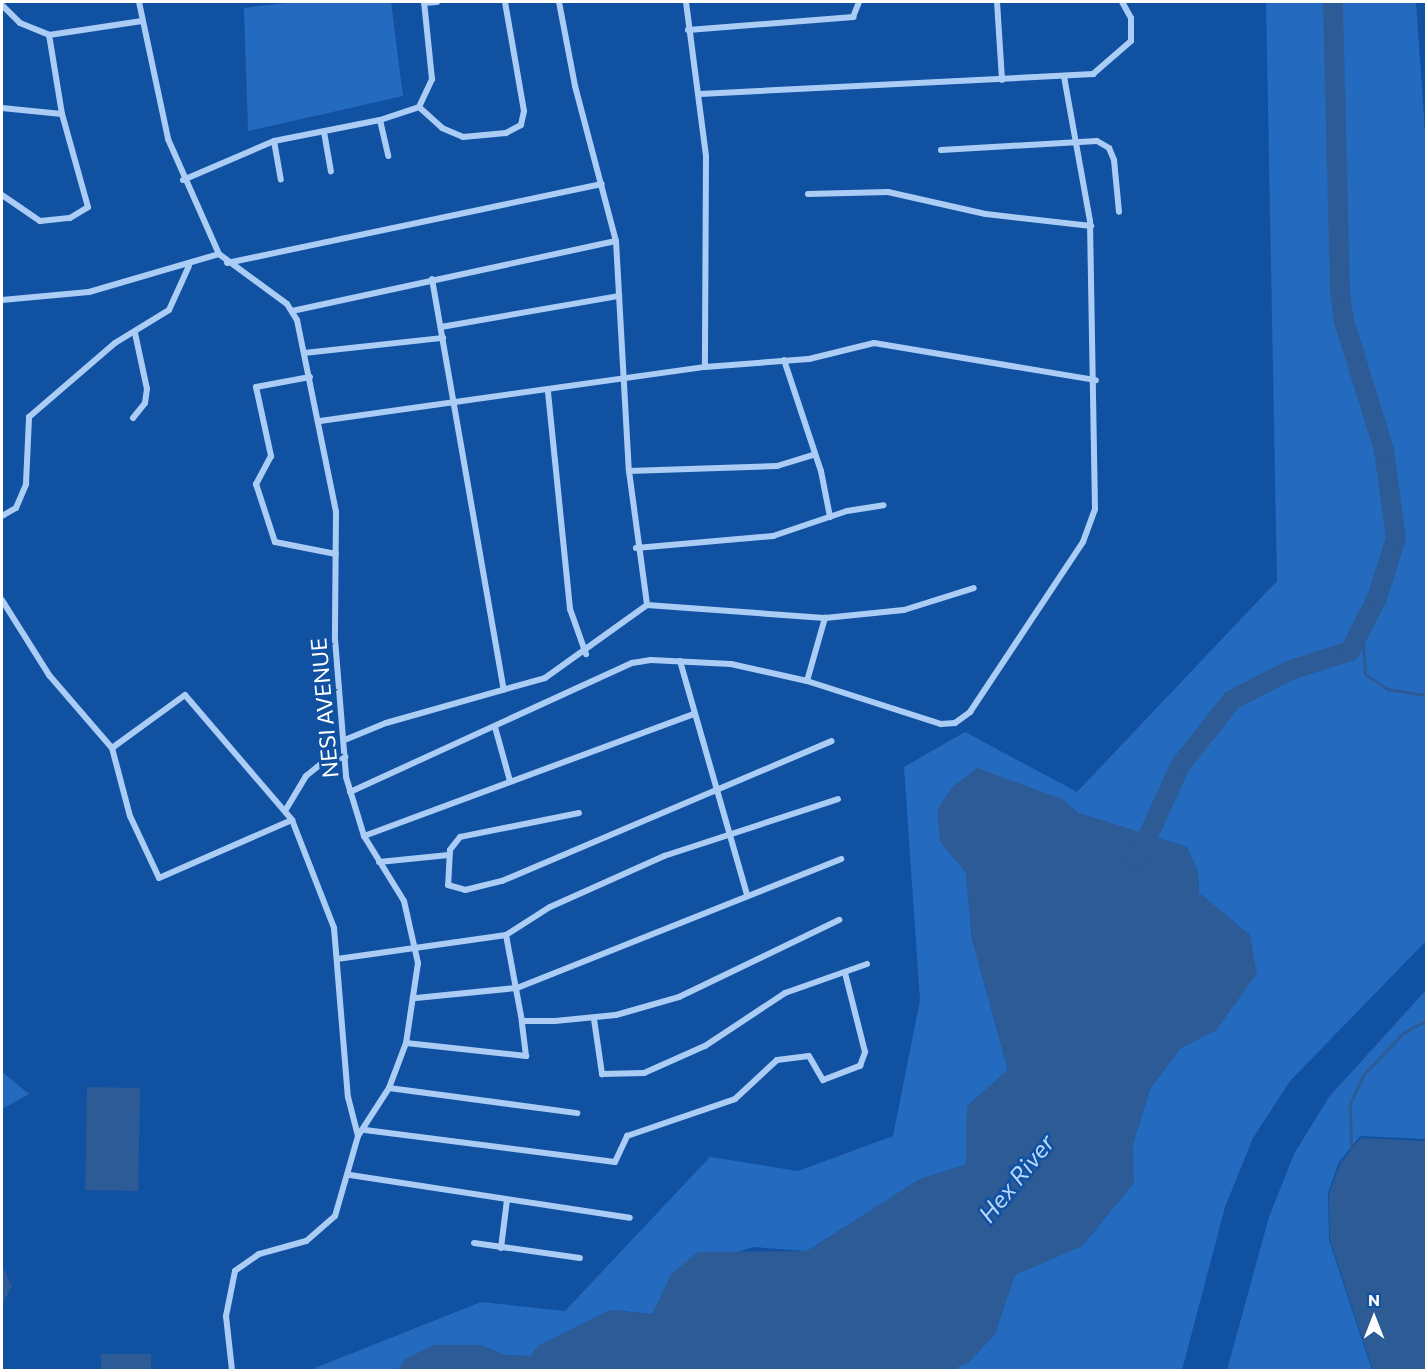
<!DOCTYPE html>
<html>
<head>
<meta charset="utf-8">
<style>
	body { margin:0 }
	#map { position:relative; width:1428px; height:1372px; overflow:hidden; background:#1151a2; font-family:Commissioner,sans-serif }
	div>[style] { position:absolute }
	.green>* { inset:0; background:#246bc0 }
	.water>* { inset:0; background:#2d5b96; transform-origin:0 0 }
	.stream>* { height:3px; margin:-1.5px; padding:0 1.5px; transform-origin:1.5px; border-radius:1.5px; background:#2d5b96 }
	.river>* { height:20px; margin:-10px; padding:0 10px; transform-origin:10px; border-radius:10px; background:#2d5b96 }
	.minor>* { height:6px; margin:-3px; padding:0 3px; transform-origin:3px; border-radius:3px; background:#abcdf5 }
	span { translate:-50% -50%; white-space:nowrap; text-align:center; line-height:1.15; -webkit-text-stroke:5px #1151a2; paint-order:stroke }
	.street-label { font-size:22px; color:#fff }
	.water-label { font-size:24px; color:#b8d7fb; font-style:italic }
	.frame { position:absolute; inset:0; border:3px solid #fff; pointer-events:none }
	.north { position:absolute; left:1344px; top:1288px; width:60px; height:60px; -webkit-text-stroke:4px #1151a2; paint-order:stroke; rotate:0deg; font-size:16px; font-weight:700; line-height:24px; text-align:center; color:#fff }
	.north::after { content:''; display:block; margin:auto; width:21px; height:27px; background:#fff; clip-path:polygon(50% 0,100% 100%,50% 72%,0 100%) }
</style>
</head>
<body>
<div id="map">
	<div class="green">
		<div style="clip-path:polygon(293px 2px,391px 2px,403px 96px,248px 131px,244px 8px)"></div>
		<div style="clip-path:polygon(1266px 2px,1416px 2px,1426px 146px,1426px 941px,1290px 1081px,1253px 1138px,1225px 1207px,1182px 1370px,951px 1370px,969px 1362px,995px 1334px,1014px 1275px,1082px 1246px,1133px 1184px,1133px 1144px,1150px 1089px,1181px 1048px,1216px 1030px,1250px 935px,1199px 893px,1198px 872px,1187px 847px,1078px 813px,1062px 799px,940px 841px,966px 873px,972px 939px,1008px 1070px,967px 1106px,967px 1164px,920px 1179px,807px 1251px,753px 1247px,672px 1273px,653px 1314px,610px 1310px,540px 1345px,530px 1356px,506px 1355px,480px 1345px,405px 1359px,398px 1370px,310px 1370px,481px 1302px,565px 1311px,710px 1157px,798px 1171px,893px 1136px,920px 1000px,904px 767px,965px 732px,1077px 792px,1277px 581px)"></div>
		<div style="clip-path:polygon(1426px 990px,1426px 1139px,1360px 1136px,1339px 1162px,1328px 1193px,1329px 1240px,1372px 1370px,1227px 1370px,1269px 1217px,1294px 1154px,1329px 1097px)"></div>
		<div style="clip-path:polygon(2px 1072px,29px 1094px,2px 1109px)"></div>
	</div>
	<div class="water">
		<div style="clip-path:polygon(977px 768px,1062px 799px,1078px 813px,1187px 847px,1198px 872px,1199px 893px,1250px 935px,1257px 974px,1216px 1030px,1181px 1048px,1150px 1089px,1133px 1144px,1134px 1183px,1082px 1246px,1015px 1275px,995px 1334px,969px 1362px,951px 1370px,398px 1370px,405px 1359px,434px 1345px,480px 1345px,506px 1355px,530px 1356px,540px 1345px,610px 1310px,652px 1314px,672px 1273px,698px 1252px,807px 1251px,920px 1179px,966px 1164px,967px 1106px,1008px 1070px,972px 939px,966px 873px,940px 841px,937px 810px,953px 786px)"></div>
		<div style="left:87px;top:1087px;width:53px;height:103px;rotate:1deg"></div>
		<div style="clip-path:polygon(1361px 1138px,1426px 1141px,1426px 1370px,1373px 1370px,1330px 1240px,1329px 1194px,1341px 1162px)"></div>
		<div style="clip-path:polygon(2px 1266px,12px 1286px,2px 1305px)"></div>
		<div style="left:101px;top:1354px;width:50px;height:16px"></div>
	</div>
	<div class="stream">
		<div style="left:1362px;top:628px;width:46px;rotate:86.3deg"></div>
		<div style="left:1365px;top:674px;width:27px;rotate:34deg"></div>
		<div style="left:1387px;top:689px;width:39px;rotate:9deg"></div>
		<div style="left:1351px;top:1148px;width:44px;rotate:-91.3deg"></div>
		<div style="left:1350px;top:1104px;width:32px;rotate:-66deg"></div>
		<div style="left:1363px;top:1075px;width:58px;rotate:-46.4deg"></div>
		<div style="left:1403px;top:1033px;width:26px;rotate:-28deg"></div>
	</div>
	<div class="river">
		<div style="left:1137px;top:860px;width:103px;rotate:-65.4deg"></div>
		<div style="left:1180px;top:766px;width:84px;rotate:-51.8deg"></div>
		<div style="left:1232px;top:700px;width:66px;rotate:-27deg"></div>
		<div style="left:1291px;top:670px;width:62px;rotate:-17.9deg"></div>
		<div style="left:1350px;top:651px;width:59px;rotate:-63deg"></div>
		<div style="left:1377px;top:598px;width:63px;rotate:-72.4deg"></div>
		<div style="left:1396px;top:538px;width:89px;rotate:-97.8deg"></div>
		<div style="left:1384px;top:450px;width:135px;rotate:-107.2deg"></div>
		<div style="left:1344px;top:321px;width:30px;rotate:-98deg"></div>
		<div style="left:1340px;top:291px;width:289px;rotate:-91.4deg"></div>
	</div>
	<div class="minor">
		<div style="left:139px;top:2px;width:140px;rotate:78deg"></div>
		<div style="left:168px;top:139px;width:126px;rotate:66.1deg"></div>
		<div style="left:219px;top:254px;width:84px;rotate:36.3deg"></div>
		<div style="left:287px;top:304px;width:19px;rotate:58deg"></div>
		<div style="left:297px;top:320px;width:196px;rotate:78.5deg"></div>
		<div style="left:336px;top:512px;width:127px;rotate:90.5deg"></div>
		<div style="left:335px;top:639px;width:138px;rotate:85.4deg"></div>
		<div style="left:346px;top:777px;width:62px;rotate:73deg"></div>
		<div style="left:364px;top:836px;width:76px;rotate:58.4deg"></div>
		<div style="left:404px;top:901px;width:64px;rotate:77.3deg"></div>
		<div style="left:418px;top:963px;width:81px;rotate:98.5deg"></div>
		<div style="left:406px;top:1043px;width:48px;rotate:110.7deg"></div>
		<div style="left:389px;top:1088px;width:57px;rotate:122.9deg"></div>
		<div style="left:358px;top:1136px;width:83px;rotate:106deg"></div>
		<div style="left:335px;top:1216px;width:38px;rotate:139deg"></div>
		<div style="left:306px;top:1241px;width:49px;rotate:164.5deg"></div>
		<div style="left:259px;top:1254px;width:29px;rotate:145deg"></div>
		<div style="left:235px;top:1271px;width:46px;rotate:101.3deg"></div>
		<div style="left:226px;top:1316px;width:54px;rotate:83.7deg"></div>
		<div style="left:559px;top:2px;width:86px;rotate:79.2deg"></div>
		<div style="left:575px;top:86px;width:160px;rotate:75.2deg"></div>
		<div style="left:616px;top:241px;width:230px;rotate:86.8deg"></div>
		<div style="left:629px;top:471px;width:135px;rotate:82.3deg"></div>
		<div style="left:686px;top:2px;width:156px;rotate:82.6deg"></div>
		<div style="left:706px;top:157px;width:210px;rotate:90.3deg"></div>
		<div style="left:997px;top:2px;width:78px;rotate:86.3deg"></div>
		<div style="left:424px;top:3px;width:13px;rotate:-4deg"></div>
		<div style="left:2px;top:5px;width:25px;rotate:45deg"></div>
		<div style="left:20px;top:23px;width:31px;rotate:22deg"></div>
		<div style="left:49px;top:35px;width:94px;rotate:-8.6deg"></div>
		<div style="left:688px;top:30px;width:166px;rotate:-4.5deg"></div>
		<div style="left:853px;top:17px;width:16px;rotate:-68deg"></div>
		<div style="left:700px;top:94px;width:394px;rotate:-2.9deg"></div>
		<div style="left:1093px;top:74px;width:50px;rotate:-41deg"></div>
		<div style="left:1131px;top:41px;width:23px;rotate:-90deg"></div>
		<div style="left:1131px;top:18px;width:18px;rotate:-119deg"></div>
		<div style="left:419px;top:107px;width:31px;rotate:42deg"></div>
		<div style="left:442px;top:128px;width:23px;rotate:23deg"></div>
		<div style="left:463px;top:137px;width:43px;rotate:-5.3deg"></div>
		<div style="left:506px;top:133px;width:17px;rotate:-28deg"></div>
		<div style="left:521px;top:125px;width:14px;rotate:-78deg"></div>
		<div style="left:524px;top:111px;width:111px;rotate:-99.9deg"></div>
		<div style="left:2px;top:108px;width:60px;rotate:5.7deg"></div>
		<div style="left:380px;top:120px;width:37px;rotate:77deg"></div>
		<div style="left:324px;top:132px;width:40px;rotate:80deg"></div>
		<div style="left:274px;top:141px;width:39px;rotate:80deg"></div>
		<div style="left:941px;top:150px;width:156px;rotate:-3.3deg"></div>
		<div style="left:1097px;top:141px;width:14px;rotate:30deg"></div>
		<div style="left:1109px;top:148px;width:13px;rotate:67deg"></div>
		<div style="left:1114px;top:160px;width:52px;rotate:84.5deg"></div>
		<div style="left:183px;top:180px;width:99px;rotate:-23.2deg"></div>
		<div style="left:274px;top:141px;width:108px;rotate:-11.2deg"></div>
		<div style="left:380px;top:120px;width:41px;rotate:-18.4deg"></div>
		<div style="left:419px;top:107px;width:31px;rotate:-65deg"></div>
		<div style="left:432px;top:79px;width:77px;rotate:-95.9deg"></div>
		<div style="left:808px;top:194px;width:80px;rotate:-1.4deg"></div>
		<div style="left:888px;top:192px;width:100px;rotate:12.7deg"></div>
		<div style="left:986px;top:214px;width:106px;rotate:6.5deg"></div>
		<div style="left:2px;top:195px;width:46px;rotate:34.4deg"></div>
		<div style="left:40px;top:221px;width:30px;rotate:-6deg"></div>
		<div style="left:70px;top:218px;width:21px;rotate:-31deg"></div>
		<div style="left:88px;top:207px;width:97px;rotate:-105.6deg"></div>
		<div style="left:62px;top:114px;width:80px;rotate:-99.3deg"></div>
		<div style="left:227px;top:263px;width:383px;rotate:-11.9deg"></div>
		<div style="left:432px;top:279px;width:417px;rotate:80.1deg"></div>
		<div style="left:2px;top:300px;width:87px;rotate:-5.3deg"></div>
		<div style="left:89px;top:292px;width:135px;rotate:-16.3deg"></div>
		<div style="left:292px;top:311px;width:331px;rotate:-12.2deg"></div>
		<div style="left:441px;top:327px;width:181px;rotate:-9.9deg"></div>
		<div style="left:304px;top:353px;width:140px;rotate:-6.2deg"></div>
		<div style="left:784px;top:360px;width:117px;rotate:71.6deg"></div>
		<div style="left:821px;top:471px;width:47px;rotate:78.9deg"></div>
		<div style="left:310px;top:377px;width:55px;rotate:169.5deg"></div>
		<div style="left:256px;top:387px;width:71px;rotate:77.7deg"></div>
		<div style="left:271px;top:456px;width:32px;rotate:118deg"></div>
		<div style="left:256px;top:484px;width:61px;rotate:71.9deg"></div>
		<div style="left:275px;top:542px;width:62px;rotate:11.1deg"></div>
		<div style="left:548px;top:392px;width:218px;rotate:84.2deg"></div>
		<div style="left:570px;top:609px;width:48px;rotate:70.4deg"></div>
		<div style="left:133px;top:418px;width:19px;rotate:-51deg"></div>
		<div style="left:145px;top:403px;width:14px;rotate:-82deg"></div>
		<div style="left:147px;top:389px;width:57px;rotate:-102.1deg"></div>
		<div style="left:320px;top:421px;width:389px;rotate:-8deg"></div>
		<div style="left:705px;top:367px;width:104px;rotate:-4.4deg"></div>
		<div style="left:809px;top:359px;width:67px;rotate:-13.8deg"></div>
		<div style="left:874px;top:343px;width:225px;rotate:9.5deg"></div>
		<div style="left:629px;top:471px;width:148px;rotate:-1.9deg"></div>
		<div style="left:777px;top:466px;width:38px;rotate:-17deg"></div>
		<div style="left:2px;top:516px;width:16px;rotate:-30deg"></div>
		<div style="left:16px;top:508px;width:26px;rotate:-67deg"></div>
		<div style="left:26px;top:484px;width:67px;rotate:-87.4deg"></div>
		<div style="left:29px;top:417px;width:113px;rotate:-40.7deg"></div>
		<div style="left:115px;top:343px;width:63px;rotate:-31.4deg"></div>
		<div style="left:169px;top:310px;width:48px;rotate:-65.6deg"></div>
		<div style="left:636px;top:548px;width:138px;rotate:-5deg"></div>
		<div style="left:773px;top:536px;width:78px;rotate:-18.7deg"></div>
		<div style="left:847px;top:511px;width:37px;rotate:-9deg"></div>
		<div style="left:2px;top:600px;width:89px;rotate:57.9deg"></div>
		<div style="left:49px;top:675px;width:96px;rotate:49.2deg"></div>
		<div style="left:112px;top:748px;width:70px;rotate:75.2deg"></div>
		<div style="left:130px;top:816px;width:68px;rotate:64.9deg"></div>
		<div style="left:159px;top:878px;width:145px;rotate:-23.6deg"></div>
		<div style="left:680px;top:661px;width:242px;rotate:74deg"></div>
		<div style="left:807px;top:681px;width:66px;rotate:-74.1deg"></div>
		<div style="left:495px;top:727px;width:56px;rotate:74.5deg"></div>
		<div style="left:347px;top:739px;width:42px;rotate:-22.3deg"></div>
		<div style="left:386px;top:723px;width:165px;rotate:-15.8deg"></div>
		<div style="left:545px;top:678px;width:125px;rotate:-35.6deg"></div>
		<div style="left:647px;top:605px;width:178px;rotate:4.2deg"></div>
		<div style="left:825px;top:618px;width:79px;rotate:-5.8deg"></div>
		<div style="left:904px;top:610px;width:73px;rotate:-17.4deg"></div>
		<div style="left:112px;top:748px;width:90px;rotate:-36deg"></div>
		<div style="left:185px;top:695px;width:165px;rotate:49.4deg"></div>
		<div style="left:292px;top:820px;width:116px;rotate:68.7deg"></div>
		<div style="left:334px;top:928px;width:170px;rotate:85.3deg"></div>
		<div style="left:348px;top:1097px;width:40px;rotate:75.6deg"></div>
		<div style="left:350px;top:792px;width:310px;rotate:-24.6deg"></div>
		<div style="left:632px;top:663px;width:19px;rotate:-9deg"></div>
		<div style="left:651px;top:660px;width:80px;rotate:2.9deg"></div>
		<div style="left:731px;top:664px;width:78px;rotate:12.6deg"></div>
		<div style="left:807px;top:681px;width:141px;rotate:17.8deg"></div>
		<div style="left:941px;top:724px;width:14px;rotate:-4deg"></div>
		<div style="left:955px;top:723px;width:19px;rotate:-36deg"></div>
		<div style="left:970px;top:712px;width:204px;rotate:-56.4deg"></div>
		<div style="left:1083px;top:542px;width:35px;rotate:-70deg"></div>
		<div style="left:1095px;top:509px;width:288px;rotate:-91deg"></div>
		<div style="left:1090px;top:221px;width:147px;rotate:-100.2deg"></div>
		<div style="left:285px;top:811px;width:41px;rotate:-59deg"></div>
		<div style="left:306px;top:776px;width:22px;rotate:-39deg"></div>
		<div style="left:323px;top:762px;width:23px;rotate:-13deg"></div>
		<div style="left:579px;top:813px;width:121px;rotate:168.6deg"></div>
		<div style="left:460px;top:837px;width:16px;rotate:128deg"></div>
		<div style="left:450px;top:850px;width:35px;rotate:93deg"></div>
		<div style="left:448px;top:885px;width:18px;rotate:16deg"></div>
		<div style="left:465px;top:890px;width:38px;rotate:-14deg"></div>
		<div style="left:502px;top:881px;width:358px;rotate:-23deg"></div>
		<div style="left:364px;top:836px;width:352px;rotate:-20.3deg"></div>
		<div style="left:379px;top:862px;width:70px;rotate:-5.7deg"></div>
		<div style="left:506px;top:935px;width:87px;rotate:79.5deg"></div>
		<div style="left:522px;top:1021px;width:33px"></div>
		<div style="left:555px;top:1021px;width:61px;rotate:-5.6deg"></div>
		<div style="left:616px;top:1015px;width:66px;rotate:-15.9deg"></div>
		<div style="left:679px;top:997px;width:178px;rotate:-25.7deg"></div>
		<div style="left:337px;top:959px;width:171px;rotate:-8.1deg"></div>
		<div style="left:506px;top:935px;width:52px;rotate:-32.5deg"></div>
		<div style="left:550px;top:907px;width:125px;rotate:-24.1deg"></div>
		<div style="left:664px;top:856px;width:183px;rotate:-18.1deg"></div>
		<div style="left:416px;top:998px;width:101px;rotate:-5.7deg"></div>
		<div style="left:517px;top:988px;width:349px;rotate:-21.7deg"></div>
		<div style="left:594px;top:1019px;width:56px;rotate:81.7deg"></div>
		<div style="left:602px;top:1074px;width:42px;rotate:-1.4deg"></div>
		<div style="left:644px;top:1073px;width:67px;rotate:-23.9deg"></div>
		<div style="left:705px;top:1046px;width:96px;rotate:-33.5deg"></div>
		<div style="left:785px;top:993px;width:87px;rotate:-19.5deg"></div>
		<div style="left:406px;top:1043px;width:121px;rotate:6.2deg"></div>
		<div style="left:526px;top:1056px;width:35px;rotate:-97deg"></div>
		<div style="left:389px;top:1088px;width:190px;rotate:7.6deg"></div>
		<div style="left:365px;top:1130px;width:252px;rotate:7.3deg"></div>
		<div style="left:615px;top:1162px;width:29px;rotate:-65deg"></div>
		<div style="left:627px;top:1136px;width:114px;rotate:-18.9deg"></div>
		<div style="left:735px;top:1099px;width:57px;rotate:-42.9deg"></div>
		<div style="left:777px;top:1060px;width:32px;rotate:-7deg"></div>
		<div style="left:809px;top:1056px;width:28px;rotate:60deg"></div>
		<div style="left:823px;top:1080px;width:40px;rotate:-21deg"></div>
		<div style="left:860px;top:1066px;width:15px;rotate:-70deg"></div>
		<div style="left:865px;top:1052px;width:81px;rotate:-104.2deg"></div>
		<div style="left:350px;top:1175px;width:283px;rotate:8.7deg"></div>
		<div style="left:474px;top:1243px;width:107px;rotate:8.1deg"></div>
		<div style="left:501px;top:1248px;width:48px;rotate:-82.9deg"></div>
	</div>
	<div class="street-label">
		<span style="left:324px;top:708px;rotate:-95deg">NESI AVENUE</span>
	</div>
	<div class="water-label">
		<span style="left:1016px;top:1178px;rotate:-51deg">Hex River</span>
	</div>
	<div class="frame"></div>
	<div class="north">N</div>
</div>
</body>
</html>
